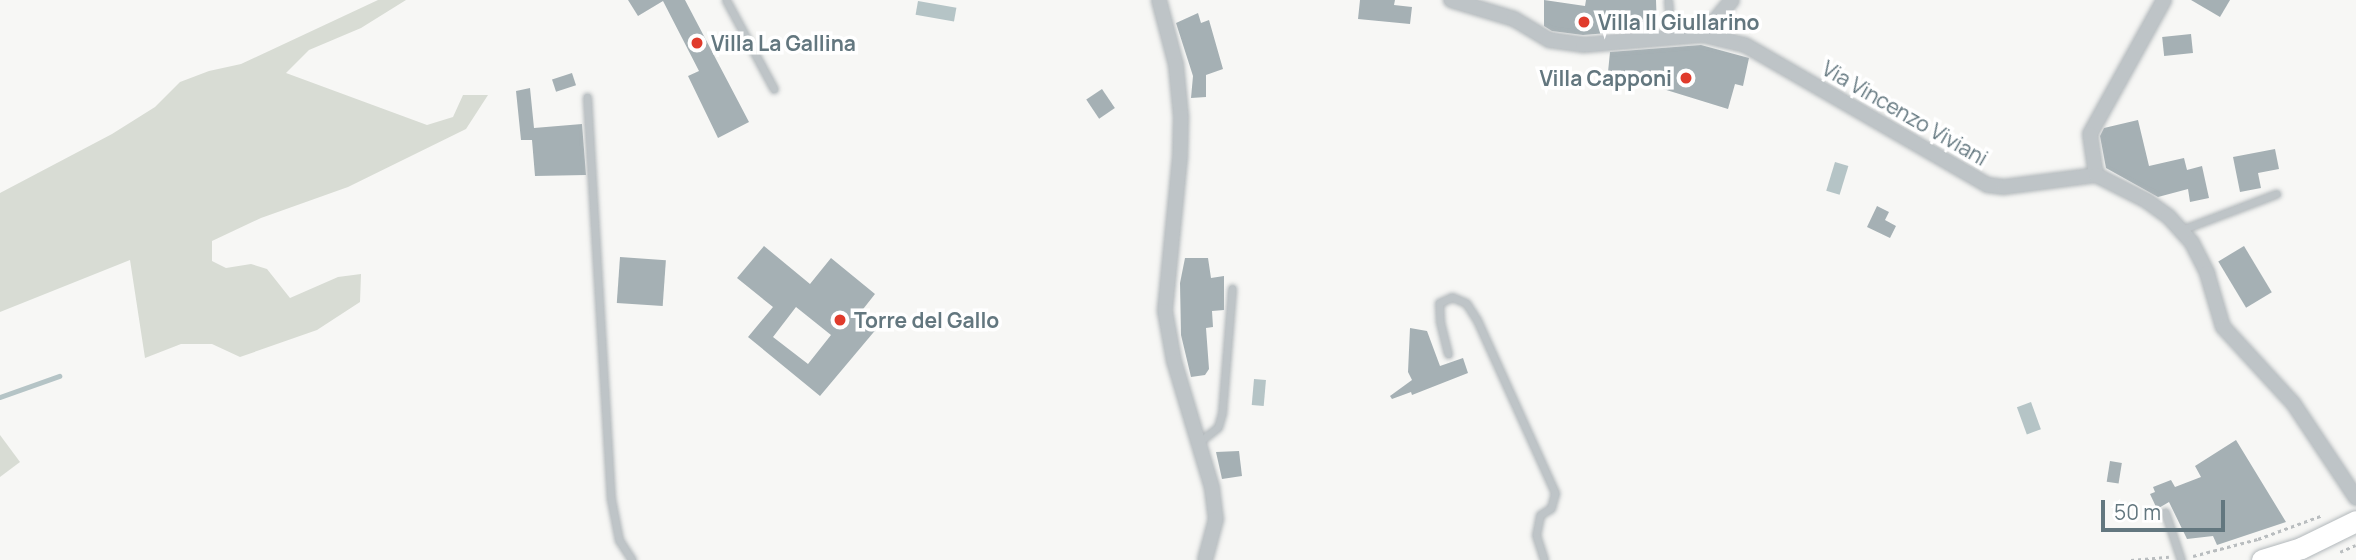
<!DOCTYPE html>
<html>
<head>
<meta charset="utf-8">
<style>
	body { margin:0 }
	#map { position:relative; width:2356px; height:560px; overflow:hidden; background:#f7f7f5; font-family:Manrope,sans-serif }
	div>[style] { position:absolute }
	.green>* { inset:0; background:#d8dcd4 }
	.water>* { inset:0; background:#b5c4c6; transform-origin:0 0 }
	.stream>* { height:5px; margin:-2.5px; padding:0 2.5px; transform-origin:2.5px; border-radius:2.5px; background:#b5c4c6 }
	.building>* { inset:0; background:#a5b0b4; transform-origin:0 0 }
	.path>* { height:2.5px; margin-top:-1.25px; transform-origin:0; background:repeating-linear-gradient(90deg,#b9bdbf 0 3.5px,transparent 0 7px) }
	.roads { filter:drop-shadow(0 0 2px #b2b8bb) drop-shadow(0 0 2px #b2b8bb) }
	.lane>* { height:7px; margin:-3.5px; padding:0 3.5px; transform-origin:3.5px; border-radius:3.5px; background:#bec4c7 }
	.street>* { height:14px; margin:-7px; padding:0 7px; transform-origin:7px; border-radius:7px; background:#bec4c7 }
	.primary>* { height:21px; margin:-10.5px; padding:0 10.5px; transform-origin:10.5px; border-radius:10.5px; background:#fff }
	.dots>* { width:19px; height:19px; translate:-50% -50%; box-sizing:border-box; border:4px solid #fff; border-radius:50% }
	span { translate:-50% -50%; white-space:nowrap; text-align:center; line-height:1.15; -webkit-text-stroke:7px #fff; paint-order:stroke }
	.poi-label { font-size:21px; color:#63777f; font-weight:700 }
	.left { translate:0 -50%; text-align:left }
	.right { translate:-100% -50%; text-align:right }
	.street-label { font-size:21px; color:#63777f }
	.scale { position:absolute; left:2101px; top:500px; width:124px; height:32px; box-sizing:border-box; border:4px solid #63777f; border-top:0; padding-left:9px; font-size:21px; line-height:24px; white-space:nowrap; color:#63777f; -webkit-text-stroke:5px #fff; paint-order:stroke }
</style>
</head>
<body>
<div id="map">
	<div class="green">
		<div style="clip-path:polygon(378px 0,406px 0,361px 28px,309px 50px,286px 73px,427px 125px,453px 117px,463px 95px,488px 95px,466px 129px,348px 187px,261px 218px,212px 241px,212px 261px,226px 268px,251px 264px,267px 269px,290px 298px,338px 277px,361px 274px,360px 302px,317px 330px,240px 357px,212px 344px,181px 344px,145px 358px,130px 260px,0 312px,0 193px,112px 134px,155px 107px,180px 82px,209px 71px,241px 64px)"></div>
		<div style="clip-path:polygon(0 435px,20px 462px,0 477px)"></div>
	</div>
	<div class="water">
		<div style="left:918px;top:1px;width:39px;height:14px;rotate:10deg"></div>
		<div style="left:1835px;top:162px;width:14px;height:30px;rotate:17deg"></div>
		<div style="left:1254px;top:379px;width:12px;height:26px;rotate:5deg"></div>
		<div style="left:2031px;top:402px;width:29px;height:15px;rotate:70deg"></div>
	</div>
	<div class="stream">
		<div style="left:0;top:397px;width:63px;rotate:-19.6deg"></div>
	</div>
	<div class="building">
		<div style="clip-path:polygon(628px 0,685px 0,749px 122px,718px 138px,688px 76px,699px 71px,663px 1px,638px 16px)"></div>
		<div style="clip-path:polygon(1360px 0,1395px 0,1394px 5px,1412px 7px,1410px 24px,1358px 19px)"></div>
		<div style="clip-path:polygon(1544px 0,1585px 6px,1586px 0,1656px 0,1657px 29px,1583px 35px,1552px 31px,1544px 26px)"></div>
		<div style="clip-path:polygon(2191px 0,2230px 0,2220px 17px)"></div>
		<div style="clip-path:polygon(1198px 13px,1201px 23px,1209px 20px,1223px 69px,1206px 75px,1206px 97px,1191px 98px,1193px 76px,1176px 23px)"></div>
		<div style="left:2191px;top:34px;width:19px;height:29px;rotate:84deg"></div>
		<div style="clip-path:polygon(1701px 45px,1749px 58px,1743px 86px,1735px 84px,1728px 109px,1608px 72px,1610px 52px)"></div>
		<div style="left:572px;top:73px;width:13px;height:21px;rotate:72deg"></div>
		<div style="clip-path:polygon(530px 88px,534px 128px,582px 124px,586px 175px,535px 176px,532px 140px,521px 140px,516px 91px)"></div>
		<div style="left:1102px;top:89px;width:23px;height:19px;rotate:56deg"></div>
		<div style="clip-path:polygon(2138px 120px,2149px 166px,2184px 158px,2187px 170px,2202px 166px,2209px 198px,2190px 202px,2188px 189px,2158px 197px,2106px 168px,2100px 136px,2104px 128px)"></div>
		<div style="clip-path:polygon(2275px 149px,2279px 169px,2258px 173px,2261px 188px,2240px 192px,2233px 157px)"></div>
		<div style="clip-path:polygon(1877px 206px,1889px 212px,1885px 220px,1896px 226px,1890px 238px,1867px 227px)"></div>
		<div style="clip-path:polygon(evenodd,764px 246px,810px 284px,831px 258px,875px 294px,860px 313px,878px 327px,820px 396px,748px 337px,773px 307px,737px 278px,764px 246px,796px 307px,831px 335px,808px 364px,773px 337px,796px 307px)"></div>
		<div style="left:2244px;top:246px;width:54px;height:30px;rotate:59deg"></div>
		<div style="left:620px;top:257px;width:46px;height:46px;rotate:4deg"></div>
		<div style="clip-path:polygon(1185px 258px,1208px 258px,1211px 278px,1224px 276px,1224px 310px,1212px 311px,1213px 327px,1206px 328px,1209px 369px,1205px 375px,1191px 377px,1181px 335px,1180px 283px)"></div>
		<div style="clip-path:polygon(1410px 328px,1427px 331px,1440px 366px,1463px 358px,1468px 373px,1412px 395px,1411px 392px,1392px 399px,1390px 396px,1412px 380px,1408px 372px)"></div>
		<div style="clip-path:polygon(2236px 440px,2286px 522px,2217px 545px,2213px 536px,2187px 539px,2169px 502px,2157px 509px,2150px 494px,2155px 492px,2153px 487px,2171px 480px,2175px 487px,2201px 477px,2195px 466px)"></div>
		<div style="clip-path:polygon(1239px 451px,1242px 476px,1222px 479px,1216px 452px)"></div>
		<div style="left:2110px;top:461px;width:12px;height:21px;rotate:9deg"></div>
	</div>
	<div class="path">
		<div style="left:2340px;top:552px;width:17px;rotate:-24deg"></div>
		<div style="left:2193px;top:556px;width:67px;rotate:-14.7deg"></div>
		<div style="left:2258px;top:539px;width:69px;rotate:-20.3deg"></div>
		<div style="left:2131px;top:560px;width:38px;rotate:-5deg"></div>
	</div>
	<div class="roads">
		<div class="lane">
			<div style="left:726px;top:0;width:101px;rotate:61.7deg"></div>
			<div style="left:1668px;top:0;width:38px;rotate:85deg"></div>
			<div style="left:587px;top:97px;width:403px;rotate:86.6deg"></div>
			<div style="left:611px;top:499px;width:42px;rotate:79deg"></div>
			<div style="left:619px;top:540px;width:24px;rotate:57deg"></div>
			<div style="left:2181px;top:230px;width:102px;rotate:-20.8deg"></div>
			<div style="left:1448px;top:354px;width:34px;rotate:-104deg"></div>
			<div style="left:1440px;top:321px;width:18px;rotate:-93deg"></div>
			<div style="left:1439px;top:303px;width:14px;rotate:-25deg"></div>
			<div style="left:1452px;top:297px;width:15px;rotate:23deg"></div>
			<div style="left:1466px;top:303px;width:20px;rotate:57deg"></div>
			<div style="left:1477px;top:320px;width:190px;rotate:65.7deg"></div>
			<div style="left:1555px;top:493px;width:16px;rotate:105deg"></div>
			<div style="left:1551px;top:508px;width:13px;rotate:148deg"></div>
			<div style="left:1540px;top:515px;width:20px;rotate:101deg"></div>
			<div style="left:1536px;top:535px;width:26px;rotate:72deg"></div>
			<div style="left:1199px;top:442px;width:24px;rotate:-38deg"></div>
			<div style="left:1218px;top:427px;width:15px;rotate:-74deg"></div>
			<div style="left:1222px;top:413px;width:125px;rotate:-85.4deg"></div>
			<div style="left:2165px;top:512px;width:51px;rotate:71.6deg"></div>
		</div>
		<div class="street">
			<div style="left:1159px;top:0;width:67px;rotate:75.3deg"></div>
			<div style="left:1176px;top:65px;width:52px;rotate:84.5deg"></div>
			<div style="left:1181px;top:117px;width:40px;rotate:91.4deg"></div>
			<div style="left:1180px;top:157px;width:155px;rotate:95.6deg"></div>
			<div style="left:1165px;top:311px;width:51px;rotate:79.8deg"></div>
			<div style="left:1174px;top:361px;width:133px;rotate:73.3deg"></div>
			<div style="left:1212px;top:488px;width:31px;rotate:83deg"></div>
			<div style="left:1216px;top:519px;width:42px;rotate:105deg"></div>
			<div style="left:1451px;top:0;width:66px;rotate:16.8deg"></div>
			<div style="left:1514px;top:19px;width:41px;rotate:31deg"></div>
			<div style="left:1549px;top:40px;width:34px;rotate:8deg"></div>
			<div style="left:1583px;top:45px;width:120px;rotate:-4.8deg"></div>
			<div style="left:1703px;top:35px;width:43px;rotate:13.4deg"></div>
			<div style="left:1745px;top:45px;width:280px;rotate:30deg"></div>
			<div style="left:1987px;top:185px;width:17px;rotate:7deg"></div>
			<div style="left:2004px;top:187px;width:93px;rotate:-7.4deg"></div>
			<div style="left:2164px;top:0;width:153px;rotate:118.9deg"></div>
			<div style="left:2090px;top:134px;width:41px;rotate:81.7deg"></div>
			<div style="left:2096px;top:175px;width:57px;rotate:27deg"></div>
			<div style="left:2147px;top:201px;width:26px;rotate:36deg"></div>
			<div style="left:2168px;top:216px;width:36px;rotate:48deg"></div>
			<div style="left:2192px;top:243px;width:34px;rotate:63deg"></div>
			<div style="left:2207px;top:273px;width:56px;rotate:73.5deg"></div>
			<div style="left:2223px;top:327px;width:103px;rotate:47.4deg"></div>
			<div style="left:2293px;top:403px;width:114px;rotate:56.4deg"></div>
			<div style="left:1703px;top:35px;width:45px;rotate:-50.4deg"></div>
		</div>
		<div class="primary">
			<div style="left:2262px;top:560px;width:41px;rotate:-17.1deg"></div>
			<div style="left:2301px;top:548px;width:61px;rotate:-26.1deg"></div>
		</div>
	</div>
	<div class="dots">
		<div style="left:1584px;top:22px;background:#e03b2c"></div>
		<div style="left:697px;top:43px;background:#e03b2c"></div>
		<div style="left:1686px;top:78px;background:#e03b2c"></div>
		<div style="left:840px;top:320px;background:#e03b2c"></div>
	</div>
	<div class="poi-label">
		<span class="left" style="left:1598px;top:22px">Villa Il Giullarino</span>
		<span class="left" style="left:711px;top:43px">Villa La Gallina</span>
		<span class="right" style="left:1672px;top:78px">Villa Capponi</span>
		<span class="left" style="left:854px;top:320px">Torre del Gallo</span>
	</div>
	<div class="street-label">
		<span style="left:1905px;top:113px;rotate:30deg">Via Vincenzo Viviani</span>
	</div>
	<div class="scale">50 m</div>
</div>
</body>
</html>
